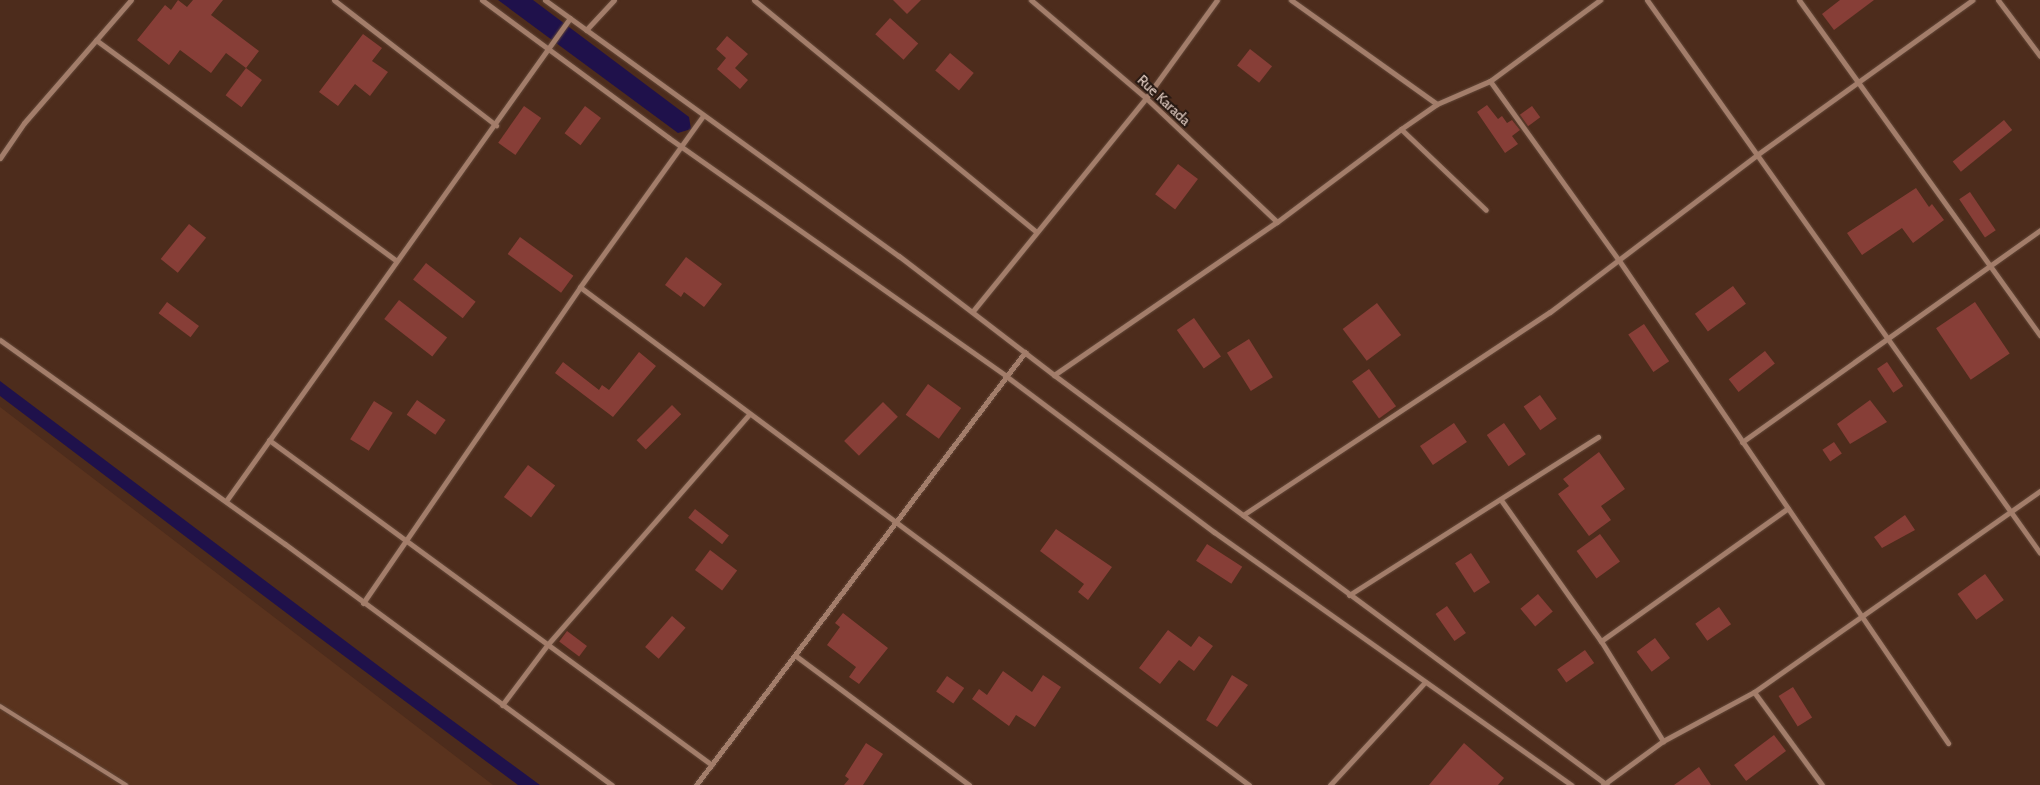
<!DOCTYPE html>
<html>
<head>
<meta charset="utf-8">
<style>
	body { margin:0 }
	#map { position:relative; width:2040px; height:785px; overflow:hidden; background:#4d2c1c; font-family:Cabin,sans-serif }
	div>[style] { position:absolute }
	.built>* { inset:0; background:#5a331e }
	.water>* { inset:0; background:#1f114b }
	.building>* { inset:0; background:#873e37; transform-origin:0 0 }
	.roads { filter:drop-shadow(0 0 1px #634839) drop-shadow(0 0 1px #634839) }
	.service>* { height:4px; margin:-2px; padding:0 2px; transform-origin:2px; border-radius:2px; background:#a37d6a }
	.minor>* { height:5px; margin:-2.5px; padding:0 2.5px; transform-origin:2.5px; border-radius:2.5px; background:#a37d6a }
	span { translate:-50% -50%; white-space:nowrap; text-align:center; line-height:1.15; -webkit-text-stroke:4px #281912; paint-order:stroke }
	.street-label { font-size:14px; color:#e2cdc3 }
</style>
</head>
<body>
<div id="map">
	<div class="built">
		<div style="clip-path:polygon(0 407px,493px 785px,0 785px)"></div>
	</div>
	<div class="water">
		<div style="clip-path:polygon(498px 0,533px 0,689px 117px,691px 129px,678px 133px)"></div>
		<div style="clip-path:polygon(0 381px,396px 679px,540px 785px,518px 785px,301px 624px,0 396px)"></div>
	</div>
	<div class="building">
		<div style="clip-path:polygon(178px 0,187px 7px,193px 0,223px 0,211px 15px,259px 51px,246px 68px,226px 53px,211px 73px,180px 50px,169px 65px,137px 40px,165px 5px,171px 10px)"></div>
		<div style="clip-path:polygon(893px 0,921px 0,907px 14px)"></div>
		<div style="clip-path:polygon(1840px 0,1874px 0,1834px 30px,1822px 14px)"></div>
		<div style="left:890px;top:18px;width:38px;height:22px;rotate:42deg"></div>
		<div style="clip-path:polygon(363px 34px,382px 48px,372px 61px,388px 72px,370px 96px,355px 84px,338px 106px,319px 92px)"></div>
		<div style="clip-path:polygon(727px 36px,748px 54px,735px 68px,748px 80px,740px 89px,717px 69px,726px 58px,716px 49px)"></div>
		<div style="left:1250px;top:49px;width:28px;height:21px;rotate:38deg"></div>
		<div style="left:950px;top:53px;width:31px;height:23px;rotate:40deg"></div>
		<div style="left:246px;top:68px;width:20px;height:34px;rotate:37deg"></div>
		<div style="clip-path:polygon(1487px 105px,1498px 119px,1502px 116px,1507px 123px,1512px 120px,1520px 130px,1512px 136px,1518px 144px,1505px 153px,1477px 112px)"></div>
		<div style="left:524px;top:106px;width:21px;height:45px;rotate:35deg"></div>
		<div style="left:585px;top:106px;width:20px;height:34px;rotate:37deg"></div>
		<div style="left:1532px;top:106px;width:14px;height:15px;rotate:54deg"></div>
		<div style="left:2004px;top:120px;width:13px;height:66px;rotate:51deg"></div>
		<div style="left:1178px;top:164px;width:25px;height:38px;rotate:37deg"></div>
		<div style="clip-path:polygon(1916px 188px,1929px 207px,1932px 204px,1944px 220px,1913px 243px,1902px 228px,1862px 255px,1847px 233px)"></div>
		<div style="left:1970px;top:192px;width:46px;height:13px;rotate:56deg"></div>
		<div style="left:189px;top:224px;width:22px;height:45px;rotate:39deg"></div>
		<div style="left:520px;top:237px;width:66px;height:21px;rotate:36deg"></div>
		<div style="clip-path:polygon(686px 257px,722px 284px,704px 307px,684px 292px,681px 297px,665px 285px)"></div>
		<div style="left:426px;top:263px;width:63px;height:21px;rotate:38deg"></div>
		<div style="left:1733px;top:286px;width:22px;height:47px;rotate:54deg"></div>
		<div style="left:399px;top:300px;width:61px;height:24px;rotate:38deg"></div>
		<div style="left:167px;top:302px;width:40px;height:14px;rotate:37deg"></div>
		<div style="left:1975px;top:302px;width:62px;height:47px;rotate:56deg"></div>
		<div style="left:1377px;top:303px;width:40px;height:43px;rotate:53deg"></div>
		<div style="left:1194px;top:318px;width:47px;height:21px;rotate:55deg"></div>
		<div style="left:1644px;top:324px;width:45px;height:19px;rotate:56deg"></div>
		<div style="left:1249px;top:339px;width:45px;height:26px;rotate:58deg"></div>
		<div style="left:1765px;top:351px;width:16px;height:46px;rotate:52deg"></div>
		<div style="clip-path:polygon(639px 352px,656px 366px,613px 417px,555px 373px,563px 362px,599px 390px,602px 385px,609px 390px)"></div>
		<div style="left:1887px;top:362px;width:29px;height:12px;rotate:56deg"></div>
		<div style="left:1369px;top:369px;width:46px;height:21px;rotate:54deg"></div>
		<div style="left:928px;top:384px;width:41px;height:38px;rotate:36deg"></div>
		<div style="left:1540px;top:395px;width:29px;height:20px;rotate:55deg"></div>
		<div style="left:417px;top:400px;width:35px;height:18px;rotate:35deg"></div>
		<div style="clip-path:polygon(1870px 400px,1887px 422px,1850px 444px,1837px 424px)"></div>
		<div style="left:374px;top:401px;width:22px;height:45px;rotate:32deg"></div>
		<div style="left:883px;top:402px;width:21px;height:55px;rotate:45deg"></div>
		<div style="left:672px;top:405px;width:13px;height:50px;rotate:45deg"></div>
		<div style="left:1454px;top:423px;width:23px;height:41px;rotate:56deg"></div>
		<div style="left:1504px;top:423px;width:38px;height:21px;rotate:55deg"></div>
		<div style="left:1834px;top:442px;width:14px;height:14px;rotate:56deg"></div>
		<div style="clip-path:polygon(1599px 452px,1625px 489px,1601px 506px,1611px 520px,1589px 536px,1558px 494px,1569px 486px,1563px 479px)"></div>
		<div style="left:528px;top:465px;width:34px;height:40px;rotate:37deg"></div>
		<div style="left:695px;top:509px;width:43px;height:11px;rotate:38deg"></div>
		<div style="clip-path:polygon(1905px 515px,1915px 530px,1882px 548px,1874px 537px)"></div>
		<div style="clip-path:polygon(1056px 529px,1112px 567px,1088px 600px,1078px 592px,1084px 584px,1040px 551px)"></div>
		<div style="left:1600px;top:534px;width:34px;height:29px;rotate:54deg"></div>
		<div style="left:1207px;top:544px;width:42px;height:20px;rotate:33deg"></div>
		<div style="left:710px;top:550px;width:34px;height:25px;rotate:37deg"></div>
		<div style="left:1471px;top:553px;width:35px;height:19px;rotate:57deg"></div>
		<div style="left:1985px;top:574px;width:32px;height:34px;rotate:54deg"></div>
		<div style="left:1538px;top:594px;width:23px;height:23px;rotate:50deg"></div>
		<div style="left:1447px;top:606px;width:33px;height:14px;rotate:55deg"></div>
		<div style="left:1719px;top:607px;width:21px;height:29px;rotate:55deg"></div>
		<div style="clip-path:polygon(843px 613px,888px 648px,859px 684px,849px 677px,856px 667px,827px 645px,840px 627px,835px 623px)"></div>
		<div style="left:672px;top:616px;width:18px;height:41px;rotate:41deg"></div>
		<div style="clip-path:polygon(1168px 630px,1191px 647px,1199px 636px,1213px 646px,1194px 671px,1179px 660px,1160px 684px,1139px 668px)"></div>
		<div style="left:567px;top:631px;width:25px;height:13px;rotate:37deg"></div>
		<div style="left:1655px;top:638px;width:25px;height:23px;rotate:53deg"></div>
		<div style="left:1585px;top:650px;width:16px;height:34px;rotate:55deg"></div>
		<div style="clip-path:polygon(1003px 671px,1032px 692px,1043px 675px,1061px 687px,1035px 727px,1016px 715px,1009px 726px,972px 699px,979px 689px,987px 695px)"></div>
		<div style="clip-path:polygon(1232px 675px,1248px 685px,1217px 727px,1206px 720px)"></div>
		<div style="left:947px;top:676px;width:21px;height:19px;rotate:35deg"></div>
		<div style="left:1793px;top:687px;width:36px;height:17px;rotate:58deg"></div>
		<div style="left:1774px;top:735px;width:20px;height:50px;rotate:53deg"></div>
		<div style="clip-path:polygon(866px 743px,883px 754px,863px 785px,844px 785px,849px 779px,845px 776px)"></div>
		<div style="clip-path:polygon(1464px 743px,1504px 778px,1498px 785px,1429px 785px)"></div>
		<div style="clip-path:polygon(1699px 767px,1711px 785px,1674px 785px)"></div>
	</div>
	<div class="roads">
		<div class="service">
			<div style="left:0;top:706px;width:149px;rotate:32.1deg"></div>
		</div>
		<div class="minor">
			<div style="left:334px;top:0;width:205px;rotate:37.7deg"></div>
			<div style="left:482px;top:0;width:232px;rotate:36.4deg"></div>
			<div style="left:669px;top:138px;width:413px;rotate:35.2deg"></div>
			<div style="left:1006px;top:376px;width:260px;rotate:36.9deg"></div>
			<div style="left:1214px;top:532px;width:438px;rotate:35.3deg"></div>
			<div style="left:545px;top:0;width:437px;rotate:35.9deg"></div>
			<div style="left:899px;top:256px;width:195px;rotate:37.5deg"></div>
			<div style="left:1054px;top:375px;width:688px;rotate:36.55deg"></div>
			<div style="left:754px;top:0;width:365px;rotate:39.4deg"></div>
			<div style="left:1031px;top:0;width:151px;rotate:40.4deg"></div>
			<div style="left:1146px;top:98px;width:180px;rotate:43.4deg"></div>
			<div style="left:1291px;top:0;width:179px;rotate:35.5deg"></div>
			<div style="left:1647px;top:0;width:678px;rotate:54.6deg"></div>
			<div style="left:1799px;top:0;width:413px;rotate:54.3deg"></div>
			<div style="left:1998px;top:0;width:70px;rotate:53.1deg"></div>
			<div style="left:586px;top:30px;width:41px;rotate:-47deg"></div>
			<div style="left:96px;top:40px;width:372px;rotate:36.3deg"></div>
			<div style="left:1490px;top:81px;width:219px;rotate:54.3deg"></div>
			<div style="left:1618px;top:259px;width:586px;rotate:55.71deg"></div>
			<div style="left:1401px;top:129px;width:117px;rotate:43.6deg"></div>
			<div style="left:0;top:158px;width:42px;rotate:-55.6deg"></div>
			<div style="left:24px;top:123px;width:163px;rotate:-49deg"></div>
			<div style="left:580px;top:287px;width:834px;rotate:36.66deg"></div>
			<div style="left:973px;top:311px;width:274px;rotate:-50.9deg"></div>
			<div style="left:1146px;top:98px;width:121px;rotate:-54.1deg"></div>
			<div style="left:0;top:340px;width:350px;rotate:35.6deg"></div>
			<div style="left:285px;top:544px;width:406px;rotate:36.4deg"></div>
			<div style="left:1054px;top:375px;width:270px;rotate:-34.5deg"></div>
			<div style="left:1277px;top:222px;width:155px;rotate:-36.9deg"></div>
			<div style="left:1401px;top:129px;width:44px;rotate:-34.8deg"></div>
			<div style="left:1437px;top:104px;width:58px;rotate:-23.5deg"></div>
			<div style="left:1490px;top:81px;width:137px;rotate:-36.4deg"></div>
			<div style="left:269px;top:440px;width:549px;rotate:36.27deg"></div>
			<div style="left:1742px;top:442px;width:366px;rotate:-35.4deg"></div>
			<div style="left:1501px;top:500px;width:173px;rotate:54.7deg"></div>
			<div style="left:1601px;top:641px;width:118px;rotate:58.2deg"></div>
			<div style="left:226px;top:501px;width:593px;rotate:-54.54deg"></div>
			<div style="left:1243px;top:515px;width:368px;rotate:-33.5deg"></div>
			<div style="left:1550px;top:312px;width:261px;rotate:-37.2deg"></div>
			<div style="left:1758px;top:154px;width:264px;rotate:-35.7deg"></div>
			<div style="left:1349px;top:595px;width:295px;rotate:-32.4deg"></div>
			<div style="left:363px;top:603px;width:383px;rotate:-55.5deg"></div>
			<div style="left:580px;top:287px;width:211px;rotate:-54.3deg"></div>
			<div style="left:1601px;top:641px;width:229px;rotate:-35.4deg"></div>
			<div style="left:796px;top:656px;width:216px;rotate:36.7deg"></div>
			<div style="left:1754px;top:692px;width:115px;rotate:53.8deg"></div>
			<div style="left:502px;top:705px;width:76px;rotate:-53deg"></div>
			<div style="left:548px;top:644px;width:305px;rotate:-48.8deg"></div>
			<div style="left:696px;top:785px;width:544px;rotate:-52.77deg"></div>
			<div style="left:1330px;top:785px;width:139px;rotate:-47.3deg"></div>
			<div style="left:1603px;top:785px;width:74px;rotate:-36.3deg"></div>
			<div style="left:1663px;top:741px;width:103px;rotate:-28.3deg"></div>
			<div style="left:1754px;top:692px;width:350px;rotate:-35.1deg"></div>
		</div>
	</div>
	<div class="street-label">
		<span style="left:1164px;top:100px;rotate:43deg">Rue Karada</span>
	</div>
</div>
</body>
</html>
